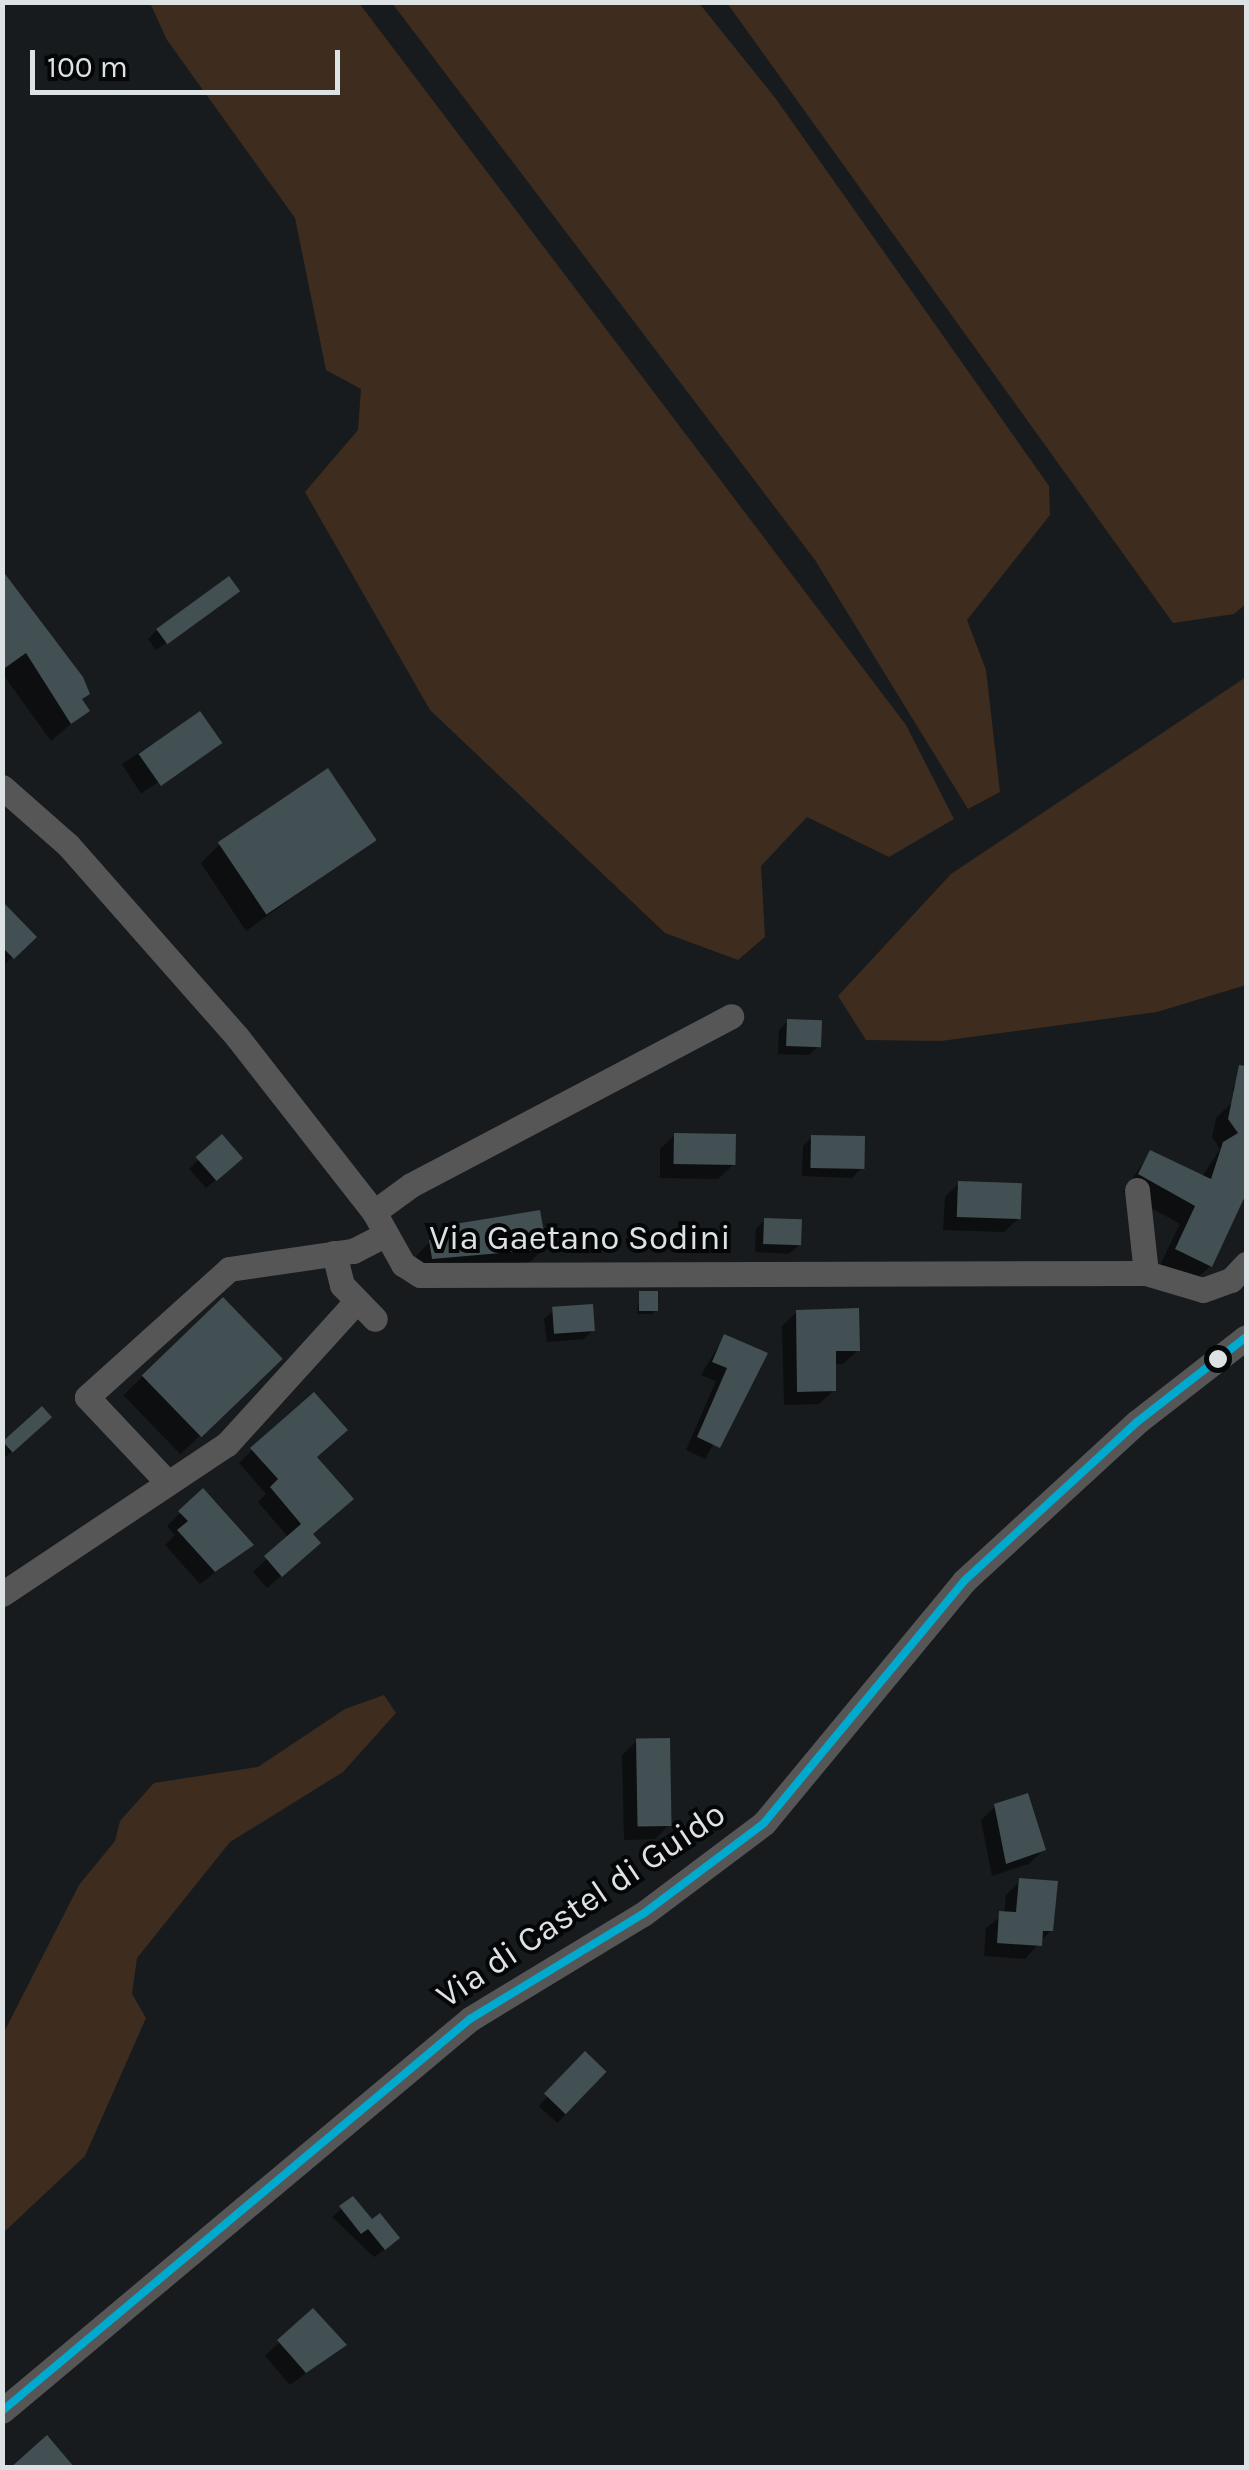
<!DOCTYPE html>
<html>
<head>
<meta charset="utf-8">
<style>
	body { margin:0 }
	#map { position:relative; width:1249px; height:2470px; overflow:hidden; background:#171b1d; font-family:Karla,sans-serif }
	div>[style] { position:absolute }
	.green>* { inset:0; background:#3e2c1e }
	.shadow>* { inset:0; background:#0007; transform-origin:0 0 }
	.building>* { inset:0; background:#424f53; transform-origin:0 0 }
	.minor>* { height:25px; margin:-12.5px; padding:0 12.5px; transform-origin:12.5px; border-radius:12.5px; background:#575657 }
	.bus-1>* { height:8px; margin:-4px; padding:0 4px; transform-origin:4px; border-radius:4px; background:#00a9ce }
	.dots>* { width:28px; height:28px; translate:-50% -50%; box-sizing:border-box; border:5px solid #040607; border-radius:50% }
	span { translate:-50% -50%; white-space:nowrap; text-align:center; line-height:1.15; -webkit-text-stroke:8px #040607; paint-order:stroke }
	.street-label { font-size:35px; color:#dde2e4 }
	.frame { position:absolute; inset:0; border:5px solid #dde2e4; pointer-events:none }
	.scale { position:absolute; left:30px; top:50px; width:310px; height:45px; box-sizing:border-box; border:5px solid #dde2e4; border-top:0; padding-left:12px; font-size:30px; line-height:35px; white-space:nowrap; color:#dde2e4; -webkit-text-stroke:8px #040607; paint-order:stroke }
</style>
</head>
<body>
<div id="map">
	<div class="green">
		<div style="clip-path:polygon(150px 3px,359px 3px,906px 725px,954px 819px,889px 857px,807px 817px,761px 866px,765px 937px,738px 960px,665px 933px,430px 710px,305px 492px,358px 430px,361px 389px,326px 370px,295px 218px,167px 40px)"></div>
		<div style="clip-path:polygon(392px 3px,699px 3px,776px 99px,1049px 486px,1050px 515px,967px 620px,986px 670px,1000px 792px,968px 809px,815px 560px)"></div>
		<div style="clip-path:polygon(727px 3px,1246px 3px,1246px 604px,1234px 614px,1173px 623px)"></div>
		<div style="clip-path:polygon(1246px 677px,1246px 985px,1157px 1012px,941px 1041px,866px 1040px,838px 996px,951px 874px)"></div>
		<div style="clip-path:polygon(384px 1695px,396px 1713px,343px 1772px,230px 1842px,137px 1958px,132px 1994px,146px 2018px,85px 2156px,3px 2233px,3px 2034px,79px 1885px,115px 1841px,120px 1821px,154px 1783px,258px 1767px,345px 1709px)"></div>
	</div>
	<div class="shadow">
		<div style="clip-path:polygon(2px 574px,87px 710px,51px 741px,2px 673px)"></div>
		<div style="clip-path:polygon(229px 580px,227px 600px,156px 650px,148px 639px,157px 630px)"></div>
		<div style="left:199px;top:714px;width:35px;height:92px;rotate:57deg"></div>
		<div style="clip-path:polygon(373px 840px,246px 931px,201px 863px,220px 844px)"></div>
		<div style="clip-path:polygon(2px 904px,33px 937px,2px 967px)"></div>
		<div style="clip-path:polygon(788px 1021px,819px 1046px,809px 1055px,778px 1054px,779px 1030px)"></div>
		<div style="clip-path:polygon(1246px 1075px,1246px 1163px,1233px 1173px,1246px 1179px,1246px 1188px,1210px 1266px,1193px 1283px,1159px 1267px,1180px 1224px,1123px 1192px,1150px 1153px,1202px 1177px,1220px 1149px,1212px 1137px,1216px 1118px,1238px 1097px,1232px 1089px)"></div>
		<div style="clip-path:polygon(675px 1135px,733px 1165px,718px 1179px,660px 1178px,660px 1149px)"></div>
		<div style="clip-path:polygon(812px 1137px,861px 1168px,852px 1178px,802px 1176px,803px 1146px)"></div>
		<div style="clip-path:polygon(222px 1138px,231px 1167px,206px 1188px,189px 1169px)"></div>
		<div style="clip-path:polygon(959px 1183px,1019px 1218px,1004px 1232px,943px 1230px,945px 1197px)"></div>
		<div style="clip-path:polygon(765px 1220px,799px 1245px,789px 1254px,755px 1252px,756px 1229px)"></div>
		<div style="clip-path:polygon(443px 1228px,544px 1248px,530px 1262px,418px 1272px,416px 1256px)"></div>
		<div style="clip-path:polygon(640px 1293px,656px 1310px,652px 1314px,637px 1314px)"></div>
		<div style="left:222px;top:1300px;width:82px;height:137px;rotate:46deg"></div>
		<div style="clip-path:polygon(554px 1310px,593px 1330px,584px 1339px,547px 1342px,544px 1319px)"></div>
		<div style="clip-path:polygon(797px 1312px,858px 1350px,843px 1364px,833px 1364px,834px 1390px,819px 1404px,784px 1405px,782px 1326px)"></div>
		<div style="clip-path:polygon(724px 1337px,764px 1354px,705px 1459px,686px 1450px,716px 1381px,701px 1375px)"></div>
		<div style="clip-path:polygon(41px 1409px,40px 1426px,2px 1460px,2px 1444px)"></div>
		<div style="clip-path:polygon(252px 1450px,315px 1458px,304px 1556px,267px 1588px,253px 1572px,289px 1538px,258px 1502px,266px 1494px,239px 1463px)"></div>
		<div style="clip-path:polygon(180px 1513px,251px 1545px,200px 1584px,165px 1545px,175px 1535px,167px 1526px)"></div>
		<div style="clip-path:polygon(637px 1741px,669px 1825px,655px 1839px,624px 1840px,622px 1755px)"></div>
		<div style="clip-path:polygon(996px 1806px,1043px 1850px,1029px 1864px,992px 1876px,981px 1820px)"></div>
		<div style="clip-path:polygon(1020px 1881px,1051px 1930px,1025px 1959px,984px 1956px,986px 1928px,1004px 1914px,1006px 1895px)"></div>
		<div style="left:585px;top:2055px;width:25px;height:69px;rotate:42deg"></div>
		<div style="clip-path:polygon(353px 2199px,388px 2247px,374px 2257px,332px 2217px)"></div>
		<div style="clip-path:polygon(313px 2311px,343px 2345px,290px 2385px,265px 2356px)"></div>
	</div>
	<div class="building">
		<div style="clip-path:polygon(2px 570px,83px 677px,90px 694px,82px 699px,90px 711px,71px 724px,26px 653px,2px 670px)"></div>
		<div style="left:229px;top:576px;width:19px;height:90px;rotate:54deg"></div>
		<div style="left:200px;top:711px;width:39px;height:75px;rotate:55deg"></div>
		<div style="left:328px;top:768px;width:87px;height:133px;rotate:56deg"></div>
		<div style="clip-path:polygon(2px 901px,37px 937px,14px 959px,2px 947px)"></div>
		<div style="left:787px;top:1019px;width:35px;height:27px;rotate:2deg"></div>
		<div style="clip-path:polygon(1239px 1065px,1246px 1066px,1246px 1194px,1212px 1267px,1175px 1249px,1195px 1206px,1138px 1174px,1150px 1150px,1211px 1179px,1223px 1142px,1238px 1133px,1228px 1119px)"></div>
		<div style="left:674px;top:1133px;width:62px;height:31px;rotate:1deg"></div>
		<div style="left:222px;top:1134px;width:32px;height:35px;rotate:49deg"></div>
		<div style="left:811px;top:1135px;width:54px;height:33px;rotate:1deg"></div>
		<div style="left:958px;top:1181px;width:64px;height:36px;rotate:2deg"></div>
		<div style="clip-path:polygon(540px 1210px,547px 1249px,432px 1259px,429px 1240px,444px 1237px,442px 1226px)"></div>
		<div style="left:764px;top:1218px;width:38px;height:26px;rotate:2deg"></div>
		<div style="left:639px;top:1291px;width:19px;height:20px"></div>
		<div style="left:223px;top:1297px;width:86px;height:113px;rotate:46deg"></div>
		<div style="left:593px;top:1304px;width:27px;height:41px;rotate:86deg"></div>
		<div style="clip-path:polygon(859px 1308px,860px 1351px,836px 1351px,836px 1391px,797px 1392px,796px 1310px)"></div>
		<div style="clip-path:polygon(724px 1334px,768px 1353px,720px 1448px,697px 1437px,727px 1368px,712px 1362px)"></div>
		<div style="clip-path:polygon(314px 1392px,348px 1430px,317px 1457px,354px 1499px,313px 1534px,321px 1543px,282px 1577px,264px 1556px,301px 1524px,270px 1487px,278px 1479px,250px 1448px)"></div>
		<div style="left:42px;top:1406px;width:15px;height:53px;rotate:48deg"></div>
		<div style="clip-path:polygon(203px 1488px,254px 1545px,215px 1572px,177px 1530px,188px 1521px,178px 1511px)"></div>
		<div style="left:670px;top:1738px;width:88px;height:34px;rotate:89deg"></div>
		<div style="clip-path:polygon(1028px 1793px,1046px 1850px,1006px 1864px,994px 1804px)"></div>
		<div style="clip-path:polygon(1019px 1878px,1058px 1881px,1053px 1931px,1043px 1931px,1042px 1946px,997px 1943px,999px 1911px,1016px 1912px)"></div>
		<div style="left:585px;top:2051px;width:30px;height:59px;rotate:44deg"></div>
		<div style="clip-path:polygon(353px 2196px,372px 2219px,380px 2213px,400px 2238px,385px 2250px,368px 2229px,361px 2234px,339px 2206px)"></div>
		<div style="clip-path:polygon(313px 2308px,347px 2345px,306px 2373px,277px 2340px)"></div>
		<div style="clip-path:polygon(47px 2435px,75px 2468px,10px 2468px)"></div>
	</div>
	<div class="minor">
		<div style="left:2px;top:787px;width:88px;rotate:41.3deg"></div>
		<div style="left:68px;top:845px;width:257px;rotate:48.6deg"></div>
		<div style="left:238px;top:1038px;width:221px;rotate:52deg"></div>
		<div style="left:374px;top:1212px;width:60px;rotate:60.9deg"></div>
		<div style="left:403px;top:1264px;width:20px;rotate:33deg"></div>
		<div style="left:420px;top:1275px;width:726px;rotate:-0.16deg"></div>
		<div style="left:1146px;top:1273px;width:59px;rotate:16.6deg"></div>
		<div style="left:1203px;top:1290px;width:30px;rotate:-20deg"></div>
		<div style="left:1231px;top:1280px;width:22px;rotate:-47deg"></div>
		<div style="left:1137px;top:1190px;width:83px;rotate:83.8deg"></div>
		<div style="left:374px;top:1212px;width:46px;rotate:-36.1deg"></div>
		<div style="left:411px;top:1185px;width:362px;rotate:-27.8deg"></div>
		<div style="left:334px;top:1253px;width:33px;rotate:76deg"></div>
		<div style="left:342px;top:1285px;width:47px;rotate:45.9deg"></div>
		<div style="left:168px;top:1483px;width:118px;rotate:-133.3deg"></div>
		<div style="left:87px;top:1397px;width:191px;rotate:-42deg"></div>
		<div style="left:229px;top:1269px;width:125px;rotate:-8.3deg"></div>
		<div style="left:353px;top:1251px;width:37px;rotate:-27deg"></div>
		<div style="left:2px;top:1594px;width:270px;rotate:-33.7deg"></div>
		<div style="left:227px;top:1444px;width:190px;rotate:-47.8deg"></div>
		<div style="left:2px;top:2411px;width:610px;rotate:-39.95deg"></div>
		<div style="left:470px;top:2019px;width:202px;rotate:-31.3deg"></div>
		<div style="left:643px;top:1914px;width:151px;rotate:-36.9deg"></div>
		<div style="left:764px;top:1823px;width:314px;rotate:-50.4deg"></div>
		<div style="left:964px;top:1581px;width:235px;rotate:-42.6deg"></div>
		<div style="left:1137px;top:1422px;width:138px;rotate:-37.9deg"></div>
	</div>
	<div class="bus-1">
		<div style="left:2px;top:2411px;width:610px;rotate:-39.95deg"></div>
		<div style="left:470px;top:2019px;width:202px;rotate:-31.3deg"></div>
		<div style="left:643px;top:1914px;width:151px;rotate:-36.9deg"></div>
		<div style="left:764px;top:1823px;width:314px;rotate:-50.4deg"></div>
		<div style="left:964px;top:1581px;width:235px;rotate:-42.6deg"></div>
		<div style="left:1137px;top:1422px;width:138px;rotate:-37.9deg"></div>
	</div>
	<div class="dots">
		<div style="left:1218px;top:1359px;background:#dde2e4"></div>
	</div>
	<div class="street-label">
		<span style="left:580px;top:1238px">Via Gaetano Sodini</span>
		<span style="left:581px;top:1905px;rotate:-34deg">Via di Castel di Guido</span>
	</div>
	<div class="frame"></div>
	<div class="scale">100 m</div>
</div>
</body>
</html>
